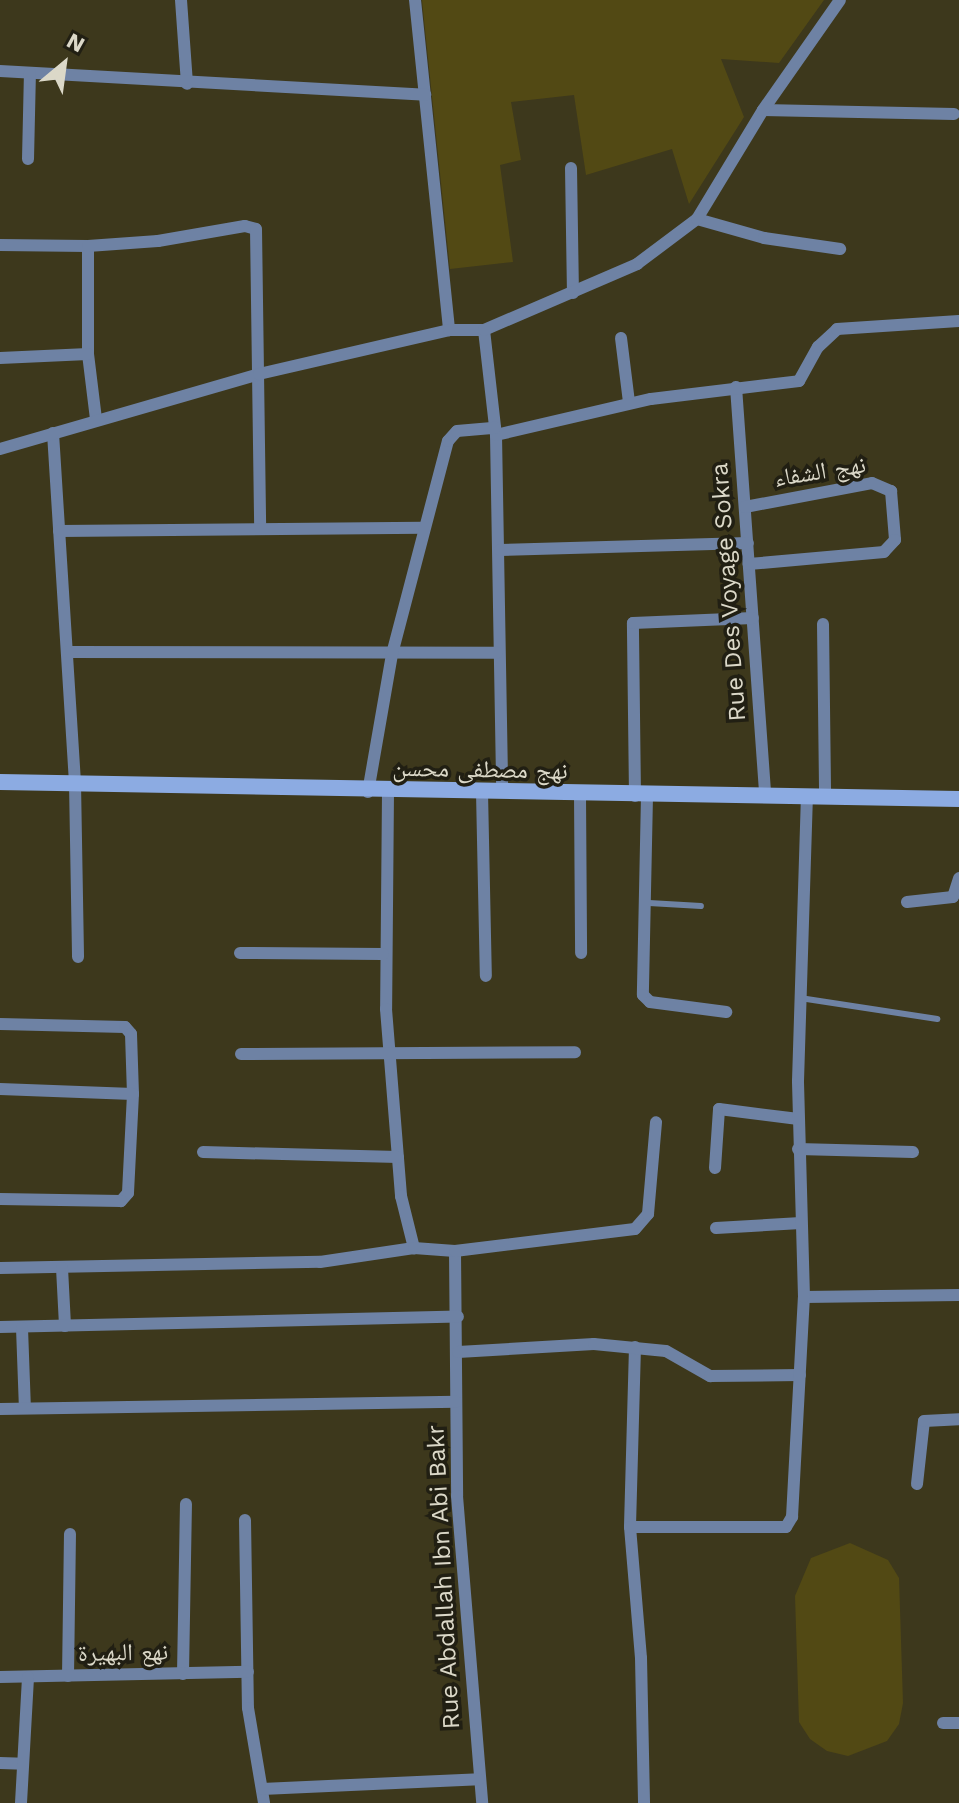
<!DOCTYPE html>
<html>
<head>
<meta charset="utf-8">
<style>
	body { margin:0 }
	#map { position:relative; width:959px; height:1803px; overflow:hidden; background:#3d381c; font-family:"Work Sans","Noto Naskh Arabic",sans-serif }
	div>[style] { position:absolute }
	.green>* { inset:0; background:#524914 }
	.lane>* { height:6px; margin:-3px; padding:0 3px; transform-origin:3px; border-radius:3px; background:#6e82a4 }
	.street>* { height:12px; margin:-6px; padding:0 6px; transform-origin:6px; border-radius:6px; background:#6e82a4 }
	.secondary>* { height:16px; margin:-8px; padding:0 8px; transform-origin:8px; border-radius:8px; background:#8cabe2 }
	span { translate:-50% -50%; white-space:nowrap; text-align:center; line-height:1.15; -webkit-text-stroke:7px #211f13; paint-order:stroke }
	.street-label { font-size:24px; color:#dbd8c8 }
	.north { position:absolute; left:24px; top:24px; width:80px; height:80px; -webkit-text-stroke:6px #211f13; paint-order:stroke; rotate:29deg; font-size:22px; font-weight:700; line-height:32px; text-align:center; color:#dbd8c8 }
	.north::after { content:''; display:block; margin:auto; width:28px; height:36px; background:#dbd8c8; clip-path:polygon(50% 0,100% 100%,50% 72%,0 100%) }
</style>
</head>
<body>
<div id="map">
	<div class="green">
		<div style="clip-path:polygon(422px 0,824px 0,779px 63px,721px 59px,744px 117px,689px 204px,672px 149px,586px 175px,574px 95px,511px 102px,521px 160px,500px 165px,513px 262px,450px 269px)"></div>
		<div style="clip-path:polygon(850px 1543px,888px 1560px,899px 1578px,903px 1703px,899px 1724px,887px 1741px,848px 1756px,827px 1751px,810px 1739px,799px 1722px,795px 1596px,811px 1558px)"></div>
	</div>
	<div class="lane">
		<div style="left:649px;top:903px;width:52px;rotate:3.3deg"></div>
		<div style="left:800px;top:998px;width:139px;rotate:8.7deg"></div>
	</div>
	<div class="street">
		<div style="left:181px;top:0;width:84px;rotate:85.9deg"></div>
		<div style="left:415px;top:0;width:332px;rotate:84.1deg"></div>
		<div style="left:0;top:71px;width:426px;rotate:3.2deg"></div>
		<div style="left:763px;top:110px;width:191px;rotate:1.2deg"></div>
		<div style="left:28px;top:159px;width:86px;rotate:-88.7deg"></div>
		<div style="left:571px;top:168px;width:125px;rotate:89.1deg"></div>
		<div style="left:697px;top:219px;width:70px;rotate:15.8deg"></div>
		<div style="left:764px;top:238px;width:77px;rotate:8.2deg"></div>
		<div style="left:0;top:245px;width:88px;rotate:0.7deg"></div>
		<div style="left:88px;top:246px;width:108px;rotate:90deg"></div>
		<div style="left:88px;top:354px;width:65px;rotate:83deg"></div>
		<div style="left:88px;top:246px;width:70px;rotate:-4.1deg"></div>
		<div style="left:158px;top:241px;width:88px;rotate:-9.8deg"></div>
		<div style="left:245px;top:226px;width:11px;rotate:15deg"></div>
		<div style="left:256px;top:229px;width:298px;rotate:89.2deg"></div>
		<div style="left:484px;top:330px;width:106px;rotate:83.5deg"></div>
		<div style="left:496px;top:435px;width:354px;rotate:89deg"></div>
		<div style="left:621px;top:338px;width:64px;rotate:82.9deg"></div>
		<div style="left:0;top:358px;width:88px;rotate:-2.6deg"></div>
		<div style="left:736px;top:387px;width:409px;rotate:85.9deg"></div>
		<div style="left:53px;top:433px;width:351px;rotate:86.4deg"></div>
		<div style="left:75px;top:783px;width:174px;rotate:89deg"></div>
		<div style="left:496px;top:435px;width:159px;rotate:-13.1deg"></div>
		<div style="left:651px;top:399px;width:149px;rotate:-6.9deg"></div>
		<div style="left:799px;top:381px;width:39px;rotate:-61deg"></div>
		<div style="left:818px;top:347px;width:26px;rotate:-43deg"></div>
		<div style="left:837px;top:329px;width:122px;rotate:-3.8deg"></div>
		<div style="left:0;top:449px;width:270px;rotate:-16.1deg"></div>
		<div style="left:259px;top:374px;width:195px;rotate:-13deg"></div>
		<div style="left:449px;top:330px;width:35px"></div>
		<div style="left:484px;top:330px;width:167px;rotate:-23.3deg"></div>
		<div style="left:637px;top:264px;width:75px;rotate:-36.9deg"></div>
		<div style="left:697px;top:219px;width:127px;rotate:-58.8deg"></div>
		<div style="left:763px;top:110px;width:134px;rotate:-55deg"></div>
		<div style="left:745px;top:507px;width:129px;rotate:-10.7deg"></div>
		<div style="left:872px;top:483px;width:21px;rotate:23deg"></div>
		<div style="left:891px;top:491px;width:49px;rotate:85.3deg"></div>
		<div style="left:895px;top:540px;width:16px;rotate:133deg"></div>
		<div style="left:884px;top:552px;width:136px;rotate:174.9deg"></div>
		<div style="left:59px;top:531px;width:364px;rotate:-0.5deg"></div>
		<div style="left:500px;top:550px;width:248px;rotate:-1.6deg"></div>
		<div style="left:823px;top:624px;width:173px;rotate:89.3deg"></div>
		<div style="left:67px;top:652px;width:430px;rotate:0.1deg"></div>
		<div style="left:368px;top:792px;width:140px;rotate:-80.1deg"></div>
		<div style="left:392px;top:654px;width:220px;rotate:-75.3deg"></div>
		<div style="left:448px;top:441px;width:13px;rotate:-48deg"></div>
		<div style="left:457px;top:431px;width:38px;rotate:-5deg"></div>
		<div style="left:388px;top:792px;width:217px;rotate:90.5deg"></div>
		<div style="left:386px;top:1009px;width:188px;rotate:85.4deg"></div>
		<div style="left:401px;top:1196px;width:54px;rotate:76deg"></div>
		<div style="left:482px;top:792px;width:184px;rotate:88.8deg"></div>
		<div style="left:580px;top:795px;width:158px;rotate:89.6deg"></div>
		<div style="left:635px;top:796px;width:173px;rotate:-90.7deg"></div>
		<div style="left:633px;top:623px;width:120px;rotate:-2.4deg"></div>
		<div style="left:647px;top:796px;width:199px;rotate:91.2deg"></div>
		<div style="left:643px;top:995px;width:10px;rotate:45deg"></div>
		<div style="left:650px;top:1002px;width:77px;rotate:7.5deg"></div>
		<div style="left:907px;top:902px;width:46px;rotate:-6.2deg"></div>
		<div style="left:953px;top:897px;width:20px;rotate:-72deg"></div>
		<div style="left:240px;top:953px;width:143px;rotate:0.4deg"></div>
		<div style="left:0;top:1024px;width:125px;rotate:1.4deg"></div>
		<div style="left:125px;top:1027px;width:9px;rotate:49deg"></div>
		<div style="left:131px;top:1034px;width:60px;rotate:88.1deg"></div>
		<div style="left:133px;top:1094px;width:99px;rotate:92.9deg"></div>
		<div style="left:128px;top:1193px;width:11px;rotate:131deg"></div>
		<div style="left:121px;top:1201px;width:121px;rotate:-179.1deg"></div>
		<div style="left:241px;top:1054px;width:334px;rotate:-0.3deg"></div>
		<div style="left:0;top:1089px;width:133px;rotate:2.2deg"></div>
		<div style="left:798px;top:1149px;width:115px;rotate:1.5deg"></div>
		<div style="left:203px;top:1152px;width:195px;rotate:1.5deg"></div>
		<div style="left:715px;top:1168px;width:59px;rotate:-86.1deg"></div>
		<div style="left:719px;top:1109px;width:80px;rotate:7.2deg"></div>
		<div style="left:716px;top:1228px;width:85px;rotate:-3.4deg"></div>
		<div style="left:455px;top:1251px;width:245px;rotate:89.5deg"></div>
		<div style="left:457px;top:1496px;width:308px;rotate:85.3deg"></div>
		<div style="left:0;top:1268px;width:320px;rotate:-1.1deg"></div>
		<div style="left:320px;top:1262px;width:95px;rotate:-8.5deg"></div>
		<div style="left:414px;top:1248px;width:41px;rotate:4.2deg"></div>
		<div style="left:455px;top:1251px;width:181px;rotate:-7deg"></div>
		<div style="left:635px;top:1229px;width:20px;rotate:-49deg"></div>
		<div style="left:648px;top:1214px;width:92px;rotate:-85deg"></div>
		<div style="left:62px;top:1268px;width:58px;rotate:87deg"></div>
		<div style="left:804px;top:1297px;width:155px;rotate:-0.7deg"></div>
		<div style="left:0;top:1327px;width:458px;rotate:-1.3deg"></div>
		<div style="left:22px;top:1328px;width:80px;rotate:87.9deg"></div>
		<div style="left:635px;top:1347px;width:180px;rotate:91.6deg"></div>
		<div style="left:630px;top:1527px;width:131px;rotate:85.2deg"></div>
		<div style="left:641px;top:1658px;width:145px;rotate:88.8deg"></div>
		<div style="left:458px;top:1352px;width:136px;rotate:-3.4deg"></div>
		<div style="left:594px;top:1344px;width:72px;rotate:5.6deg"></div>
		<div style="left:666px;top:1351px;width:51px;rotate:29.6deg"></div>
		<div style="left:710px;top:1376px;width:90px;rotate:-0.6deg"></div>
		<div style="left:0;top:1409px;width:456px;rotate:-0.9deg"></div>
		<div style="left:917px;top:1484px;width:63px;rotate:-83.7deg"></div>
		<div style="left:924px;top:1421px;width:35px;rotate:-3deg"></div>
		<div style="left:245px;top:1520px;width:188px;rotate:89.1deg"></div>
		<div style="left:248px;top:1708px;width:96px;rotate:80.4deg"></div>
		<div style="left:630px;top:1527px;width:156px"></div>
		<div style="left:786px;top:1527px;width:12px;rotate:-59deg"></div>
		<div style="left:792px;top:1517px;width:220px;rotate:-86.9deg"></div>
		<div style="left:804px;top:1297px;width:216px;rotate:-91.6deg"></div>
		<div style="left:798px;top:1081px;width:284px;rotate:-88.2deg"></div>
		<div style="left:183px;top:1674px;width:170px;rotate:-89deg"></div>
		<div style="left:68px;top:1676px;width:142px;rotate:-89.2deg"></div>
		<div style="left:0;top:1677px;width:248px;rotate:-1.2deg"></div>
		<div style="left:943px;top:1723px;width:16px"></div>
		<div style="left:0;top:1763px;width:23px;rotate:2deg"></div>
		<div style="left:262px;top:1789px;width:217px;rotate:-2.6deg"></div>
		<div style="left:21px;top:1803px;width:126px;rotate:-86.8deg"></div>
	</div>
	<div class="secondary">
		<div style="left:0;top:782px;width:959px;rotate:1.02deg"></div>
	</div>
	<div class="street-label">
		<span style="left:820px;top:472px;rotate:-9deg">نهج الشفاء</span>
		<span style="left:729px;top:592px;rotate:-94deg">Rue Des Voyage Sokra</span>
		<span style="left:480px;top:770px;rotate:1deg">نهج مصطفى محسن</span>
		<span style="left:444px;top:1577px;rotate:-93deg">Rue Abdallah Ibn Abi Bakr</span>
		<span style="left:123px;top:1653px;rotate:-1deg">نهع البهيرة</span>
	</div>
	<div class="north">N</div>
</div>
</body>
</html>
